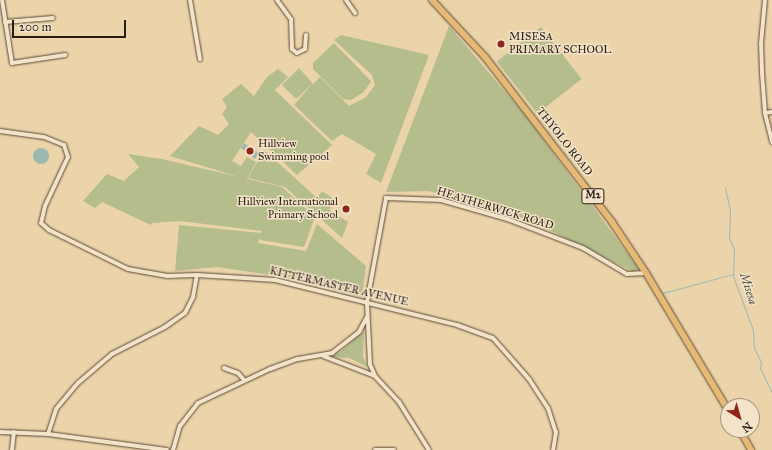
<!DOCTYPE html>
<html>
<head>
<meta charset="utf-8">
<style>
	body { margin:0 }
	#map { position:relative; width:772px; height:450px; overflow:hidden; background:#ecd4aa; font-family:"IM FELL Great Primer",serif }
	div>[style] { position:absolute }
	.green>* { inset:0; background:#b4bd8b; transform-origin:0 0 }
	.water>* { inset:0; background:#9ab7b0 }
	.round { border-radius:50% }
	.stream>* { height:1px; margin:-0.5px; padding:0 0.5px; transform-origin:0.5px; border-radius:0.5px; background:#9ab7b0 }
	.roads { filter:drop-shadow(0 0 1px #5a4a3a) drop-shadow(0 0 1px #5a4a3a) }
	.minor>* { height:4px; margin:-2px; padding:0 2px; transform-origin:2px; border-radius:2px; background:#f3e3c8 }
	.trunk>* { height:6px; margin:-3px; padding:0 3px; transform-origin:3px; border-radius:3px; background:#e6ba75 }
	.dots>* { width:11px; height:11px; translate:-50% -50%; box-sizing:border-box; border:2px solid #f3e3c8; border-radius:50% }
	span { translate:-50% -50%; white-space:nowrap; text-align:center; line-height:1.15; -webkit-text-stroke:3px #f3e3c8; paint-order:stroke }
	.shield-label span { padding:1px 3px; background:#f3e3c8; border:1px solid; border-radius:3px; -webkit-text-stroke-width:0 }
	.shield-label { font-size:10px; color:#291c15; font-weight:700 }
	.poi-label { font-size:11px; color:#291c15 }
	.left { translate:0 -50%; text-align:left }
	.right { translate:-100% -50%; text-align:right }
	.street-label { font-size:11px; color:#291c15 }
	.water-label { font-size:12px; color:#4b4a44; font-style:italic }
	.north { position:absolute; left:720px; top:398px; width:40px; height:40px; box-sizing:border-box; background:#f3e3c8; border:1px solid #a29380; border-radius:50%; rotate:143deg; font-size:11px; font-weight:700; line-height:16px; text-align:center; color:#291c15 }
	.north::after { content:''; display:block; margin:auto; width:14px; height:18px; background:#8f2418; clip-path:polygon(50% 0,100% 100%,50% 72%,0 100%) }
	.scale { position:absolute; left:12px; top:20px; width:114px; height:18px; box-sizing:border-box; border:2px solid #291c15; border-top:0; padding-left:5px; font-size:12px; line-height:14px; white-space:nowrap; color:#291c15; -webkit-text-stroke:3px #f3e3c8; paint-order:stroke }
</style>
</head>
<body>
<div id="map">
	<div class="green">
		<div style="clip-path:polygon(449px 26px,525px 115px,639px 269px,634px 272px,529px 220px,429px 191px,386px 192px)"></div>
		<div style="left:541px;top:27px;width:66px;height:56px;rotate:52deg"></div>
		<div style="clip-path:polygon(341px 35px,429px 55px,381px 183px,366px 174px,376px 154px,342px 134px,332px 141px,294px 105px,312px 84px,296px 99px,282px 85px,299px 68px,313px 84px,320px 77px,349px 106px,366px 97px,375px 85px,372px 75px,334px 40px)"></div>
		<div style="clip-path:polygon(334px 43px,371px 81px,364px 92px,351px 100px,343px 99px,313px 69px,313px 63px)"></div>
		<div style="clip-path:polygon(278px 69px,288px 77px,275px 90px,332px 145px,297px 175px,251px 132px,232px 161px,241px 166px,247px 157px,256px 162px,247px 179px,282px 187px,315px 217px,304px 247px,260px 240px,260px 236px,258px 243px,306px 251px,317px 224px,366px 266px,362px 297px,284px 277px,217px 267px,175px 271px,179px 225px,261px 233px,262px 231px,180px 221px,152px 223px,151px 225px,102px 202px,95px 208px,83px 201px,107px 174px,124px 181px,139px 167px,128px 154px,162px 159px,239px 177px,170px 156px,199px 126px,218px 135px,229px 124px,222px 114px,227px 107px,222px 99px,241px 84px,254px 96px,267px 77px)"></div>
		<div style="clip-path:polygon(264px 150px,317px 198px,322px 191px,335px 200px,329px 210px,348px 222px,342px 238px,285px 187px,248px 178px)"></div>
		<div style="clip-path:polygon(364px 331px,363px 357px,368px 367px,349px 358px,329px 357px,341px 351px)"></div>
	</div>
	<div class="water">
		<div style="clip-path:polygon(244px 143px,259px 153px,255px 159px,241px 148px)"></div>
		<div class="round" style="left:33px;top:148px;width:16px;height:16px"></div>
	</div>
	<div class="stream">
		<div style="left:725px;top:187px;width:25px;rotate:78deg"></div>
		<div style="left:730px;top:211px;width:28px;rotate:92deg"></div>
		<div style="left:729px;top:239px;width:11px;rotate:63deg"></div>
		<div style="left:734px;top:249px;width:27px;rotate:92deg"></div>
		<div style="left:733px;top:276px;width:58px;rotate:69.7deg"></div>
		<div style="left:753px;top:330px;width:18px;rotate:87deg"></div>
		<div style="left:754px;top:348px;width:16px;rotate:63deg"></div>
		<div style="left:761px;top:362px;width:6px;rotate:99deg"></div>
		<div style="left:760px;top:368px;width:28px;rotate:64deg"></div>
		<div style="left:663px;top:293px;width:73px;rotate:-15.2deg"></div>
	</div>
	<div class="roads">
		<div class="minor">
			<div style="left:2px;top:0;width:64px;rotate:81deg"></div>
			<div style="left:12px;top:63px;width:54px;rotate:-8.6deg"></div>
			<div style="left:190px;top:0;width:60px;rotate:80.4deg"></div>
			<div style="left:277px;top:0;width:24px;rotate:54deg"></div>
			<div style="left:291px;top:19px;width:30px;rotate:88deg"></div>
			<div style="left:292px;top:49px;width:6px;rotate:39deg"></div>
			<div style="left:297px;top:53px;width:9px;rotate:-27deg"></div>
			<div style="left:305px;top:49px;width:14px;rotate:-86deg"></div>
			<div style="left:346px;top:0;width:16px;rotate:55deg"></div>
			<div style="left:765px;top:0;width:43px;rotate:95.3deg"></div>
			<div style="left:761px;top:43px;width:30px;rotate:88deg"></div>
			<div style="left:762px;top:73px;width:40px;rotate:85.7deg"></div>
			<div style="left:765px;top:113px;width:30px;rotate:76deg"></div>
			<div style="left:5px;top:22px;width:48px;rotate:-4.8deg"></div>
			<div style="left:765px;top:113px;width:7px;rotate:-8deg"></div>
			<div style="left:0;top:131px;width:44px;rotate:7.8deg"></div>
			<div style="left:44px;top:137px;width:22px;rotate:22deg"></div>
			<div style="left:64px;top:145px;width:13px;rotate:72deg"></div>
			<div style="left:68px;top:157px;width:54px;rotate:115.1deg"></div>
			<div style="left:45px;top:206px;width:17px;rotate:103deg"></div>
			<div style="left:41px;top:223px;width:11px;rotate:41deg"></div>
			<div style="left:49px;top:230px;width:88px;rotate:26.3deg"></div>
			<div style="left:128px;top:269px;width:40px;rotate:10deg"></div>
			<div style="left:167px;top:276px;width:30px;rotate:-2deg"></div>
			<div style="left:197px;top:275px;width:78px;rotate:3.7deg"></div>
			<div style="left:275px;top:280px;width:187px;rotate:13.9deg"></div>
			<div style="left:457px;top:325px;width:38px;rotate:20deg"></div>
			<div style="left:493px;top:338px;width:55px;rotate:48.7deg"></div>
			<div style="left:529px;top:379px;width:35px;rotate:57deg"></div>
			<div style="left:548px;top:408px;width:25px;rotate:72deg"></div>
			<div style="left:556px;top:432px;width:18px;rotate:99deg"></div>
			<div style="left:323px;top:356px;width:56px;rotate:21deg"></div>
			<div style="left:224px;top:368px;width:15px;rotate:20deg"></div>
			<div style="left:238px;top:373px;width:9px;rotate:49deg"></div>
			<div style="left:0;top:432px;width:48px;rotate:2.4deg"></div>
			<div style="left:48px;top:434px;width:120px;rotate:7.7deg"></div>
			<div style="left:48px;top:434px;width:26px;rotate:-72deg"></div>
			<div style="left:56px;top:409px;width:34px;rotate:-50deg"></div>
			<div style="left:78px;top:383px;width:45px;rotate:-40.5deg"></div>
			<div style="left:112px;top:354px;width:59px;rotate:-27deg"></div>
			<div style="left:165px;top:327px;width:24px;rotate:-35deg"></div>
			<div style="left:185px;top:313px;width:18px;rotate:-63deg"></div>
			<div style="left:193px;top:297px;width:22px;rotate:-80deg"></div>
			<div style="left:12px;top:450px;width:18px;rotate:-84deg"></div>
			<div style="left:173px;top:450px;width:25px;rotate:-74deg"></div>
			<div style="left:180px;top:426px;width:29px;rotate:-52deg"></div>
			<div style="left:198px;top:403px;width:80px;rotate:-25.3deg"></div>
			<div style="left:270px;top:369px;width:30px;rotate:-20deg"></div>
			<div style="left:298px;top:359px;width:35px;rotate:-10deg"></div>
			<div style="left:332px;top:353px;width:34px;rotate:-38deg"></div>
			<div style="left:359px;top:332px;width:17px;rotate:-62deg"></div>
			<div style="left:375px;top:450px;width:19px"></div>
			<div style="left:429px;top:450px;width:57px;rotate:-122deg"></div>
			<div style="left:399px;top:402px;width:35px;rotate:-133deg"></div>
			<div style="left:375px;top:376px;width:13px;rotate:-113deg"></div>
			<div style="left:370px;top:364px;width:62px;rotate:-92.8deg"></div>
			<div style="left:367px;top:302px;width:106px;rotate:-79.6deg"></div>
			<div style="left:386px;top:198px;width:55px;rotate:2.1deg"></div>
			<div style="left:441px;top:200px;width:69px;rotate:16.1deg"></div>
			<div style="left:507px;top:219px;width:81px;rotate:20.9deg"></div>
			<div style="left:583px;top:248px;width:51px;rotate:30.6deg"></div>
			<div style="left:627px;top:274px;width:19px;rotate:-3deg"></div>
		</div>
		<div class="trunk">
			<div style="left:432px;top:0;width:78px;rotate:47.1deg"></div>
			<div style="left:485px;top:57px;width:208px;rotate:52.4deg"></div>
			<div style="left:612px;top:222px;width:61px;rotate:56.3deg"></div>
			<div style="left:646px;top:273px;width:160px;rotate:59.1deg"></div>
			<div style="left:740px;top:430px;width:23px;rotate:61deg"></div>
		</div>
	</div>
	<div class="dots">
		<div style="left:501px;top:44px;background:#8f2418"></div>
		<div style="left:250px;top:151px;background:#8f2418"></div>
		<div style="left:346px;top:209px;background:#8f2418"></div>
	</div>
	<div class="shield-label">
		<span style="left:593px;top:196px">M2</span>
	</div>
	<div class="poi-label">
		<span class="left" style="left:509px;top:44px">MISESA<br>PRIMARY SCHOOL</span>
		<span class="left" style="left:258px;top:151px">Hillview<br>Swimming pool</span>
		<span class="right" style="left:338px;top:209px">Hillview International<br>Primary School</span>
	</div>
	<div class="street-label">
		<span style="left:564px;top:142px;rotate:52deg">THYOLO ROAD</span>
		<span style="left:495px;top:209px;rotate:17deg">HEATHERWICK ROAD</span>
		<span style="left:339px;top:287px;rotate:13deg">KITTERMASTER AVENUE</span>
	</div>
	<div class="water-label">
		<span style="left:748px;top:289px;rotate:72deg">Misesa</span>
	</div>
	<div class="north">N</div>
	<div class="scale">200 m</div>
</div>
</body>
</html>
